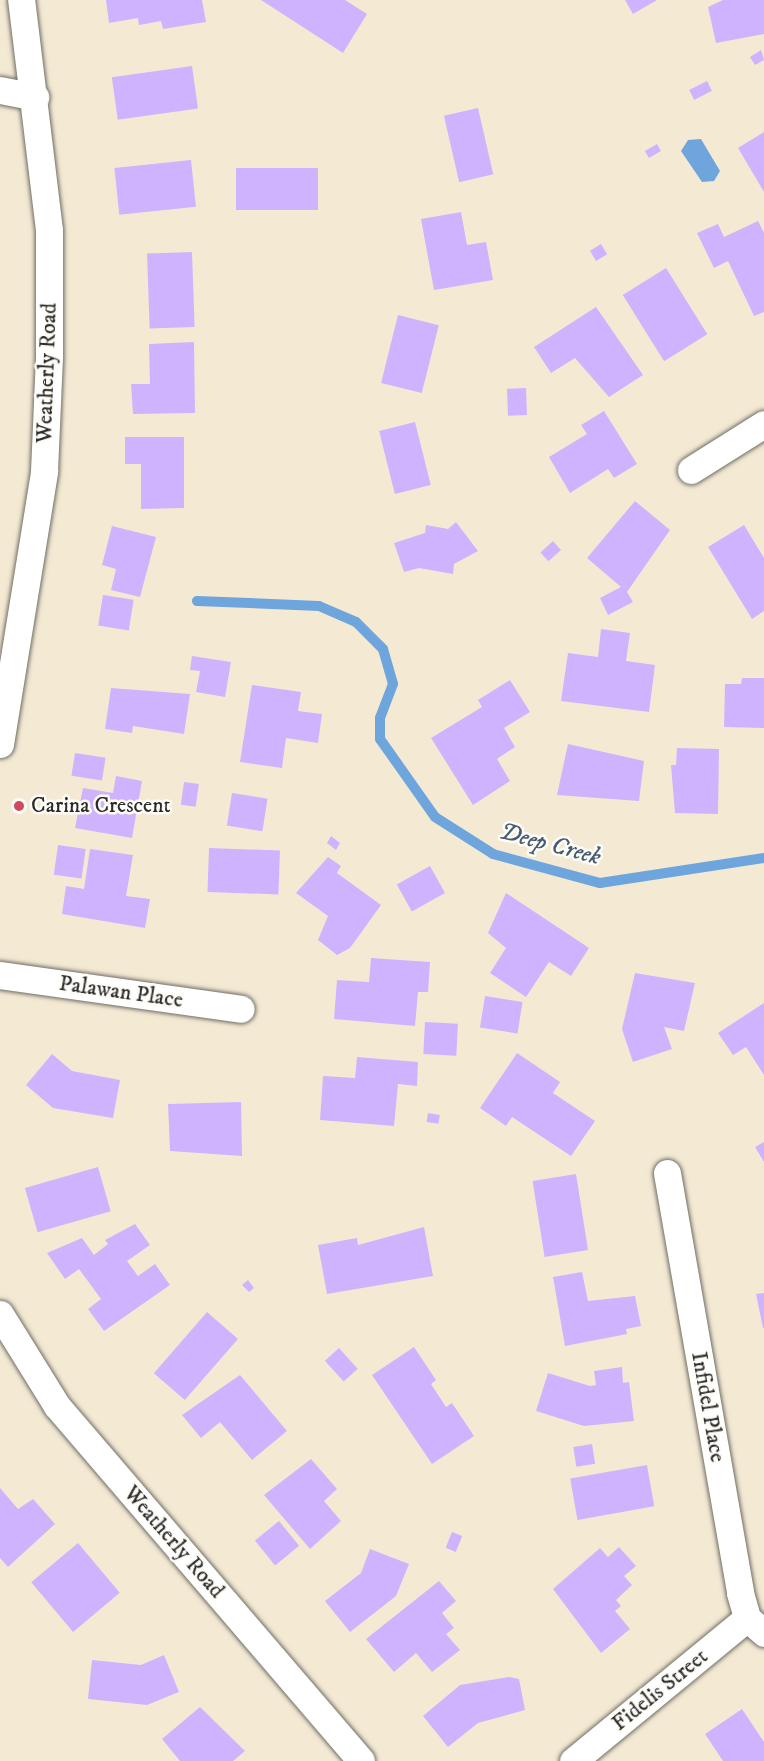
<!DOCTYPE html>
<html>
<head>
<meta charset="utf-8">
<style>
	body { margin:0 }
	#map { position:relative; width:764px; height:1761px; overflow:hidden; background:#f4ead4; font-family:"IM FELL DW Pica",serif }
	div>[style] { position:absolute }
	.water>* { inset:0; background:#6ea5dc }
	.stream>* { height:10px; margin:-5px; padding:0 5px; transform-origin:5px; border-radius:5px; background:#6ea5dc }
	.building>* { inset:0; background:#cfb3ff; transform-origin:0 0 }
	.roads { filter:drop-shadow(0 0 2px #716e66) drop-shadow(0 0 2px #716e66) }
	.minor>* { height:27px; margin:-13.5px; padding:0 13.5px; transform-origin:13.5px; border-radius:13.5px; background:#fff }
	.dots>* { width:16px; height:16px; translate:-50% -50%; box-sizing:border-box; border:3px solid #fdfcf7; border-radius:50% }
	span { translate:-50% -50%; white-space:nowrap; text-align:center; line-height:1.15; -webkit-text-stroke:5px #fdfcf7; paint-order:stroke }
	.street-label { font-size:22px; color:#2b2b2b }
	.poi-label { font-size:22px; color:#2b2b2b }
	.left { translate:0 -50%; text-align:left }
	.water-label { font-size:24px; color:#465c72; font-style:italic }
</style>
</head>
<body>
<div id="map">
	<div class="water">
		<div style="clip-path:polygon(701px 139px,720px 171px,714px 181px,702px 182px,681px 151px,688px 140px)"></div>
	</div>
	<div class="stream">
		<div style="left:197px;top:601px;width:122px;rotate:2.3deg"></div>
		<div style="left:319px;top:606px;width:40px;rotate:23.4deg"></div>
		<div style="left:356px;top:622px;width:38px;rotate:45deg"></div>
		<div style="left:383px;top:649px;width:36px;rotate:74deg"></div>
		<div style="left:393px;top:684px;width:36px;rotate:111deg"></div>
		<div style="left:380px;top:718px;width:21px;rotate:90deg"></div>
		<div style="left:380px;top:739px;width:95px;rotate:54.8deg"></div>
		<div style="left:435px;top:817px;width:69px;rotate:32.5deg"></div>
		<div style="left:493px;top:854px;width:111px;rotate:15.2deg"></div>
		<div style="left:600px;top:883px;width:166px;rotate:-8.7deg"></div>
	</div>
	<div class="building">
		<div style="clip-path:polygon(106px 0,202px 0,206px 22px,163px 29px,161px 21px,139px 25px,138px 18px,109px 23px)"></div>
		<div style="clip-path:polygon(261px 0,345px 0,367px 14px,343px 53px)"></div>
		<div style="clip-path:polygon(625px 0,657px 0,633px 14px)"></div>
		<div style="clip-path:polygon(723px 0,764px 0,764px 34px,716px 43px,708px 7px)"></div>
		<div style="clip-path:polygon(761px 50px,764px 60px,755px 65px,750px 57px)"></div>
		<div style="left:192px;top:66px;width:43px;height:81px;rotate:82deg"></div>
		<div style="left:707px;top:81px;width:11px;height:20px;rotate:63deg"></div>
		<div style="left:478px;top:108px;width:68px;height:35px;rotate:77deg"></div>
		<div style="clip-path:polygon(764px 132px,764px 192px,738px 148px)"></div>
		<div style="left:657px;top:144px;width:8px;height:14px;rotate:60deg"></div>
		<div style="left:191px;top:160px;width:47px;height:77px;rotate:84deg"></div>
		<div style="left:318px;top:168px;width:42px;height:82px;rotate:90deg"></div>
		<div style="clip-path:polygon(461px 212px,467px 245px,486px 242px,493px 280px,434px 290px,421px 219px)"></div>
		<div style="clip-path:polygon(758px 221px,764px 233px,764px 312px,754px 316px,728px 261px,714px 268px,697px 233px,718px 224px,724px 237px)"></div>
		<div style="left:601px;top:244px;width:12px;height:13px;rotate:59deg"></div>
		<div style="left:192px;top:252px;width:75px;height:45px;rotate:88deg"></div>
		<div style="left:666px;top:268px;width:78px;height:51px;rotate:58deg"></div>
		<div style="clip-path:polygon(596px 307px,643px 375px,609px 397px,575px 358px,551px 373px,534px 347px)"></div>
		<div style="left:398px;top:315px;width:42px;height:70px;rotate:14deg"></div>
		<div style="clip-path:polygon(194px 342px,195px 413px,133px 414px,131px 384px,150px 384px,149px 344px)"></div>
		<div style="left:526px;top:388px;width:27px;height:19px;rotate:88deg"></div>
		<div style="clip-path:polygon(604px 411px,637px 464px,614px 478px,608px 469px,570px 493px,549px 457px,587px 434px,581px 425px)"></div>
		<div style="left:415px;top:422px;width:65px;height:37px;rotate:76deg"></div>
		<div style="clip-path:polygon(125px 437px,184px 437px,184px 508px,141px 509px,141px 464px,125px 464px)"></div>
		<div style="clip-path:polygon(635px 501px,670px 530px,627px 592px,633px 602px,608px 615px,600px 598px,621px 587px,587px 558px)"></div>
		<div style="clip-path:polygon(456px 522px,478px 551px,454px 564px,453px 574px,419px 568px,404px 572px,394px 543px,425px 533px,426px 525px,448px 529px)"></div>
		<div style="clip-path:polygon(744px 525px,764px 558px,764px 611px,752px 619px,708px 547px)"></div>
		<div style="clip-path:polygon(112px 526px,156px 537px,140px 597px,111px 590px,116px 569px,102px 565px)"></div>
		<div style="left:553px;top:541px;width:12px;height:17px;rotate:48deg"></div>
		<div style="left:103px;top:595px;width:31px;height:31px;rotate:9deg"></div>
		<div style="clip-path:polygon(601px 629px,630px 633px,626px 661px,655px 665px,649px 712px,561px 701px,568px 653px,598px 657px)"></div>
		<div style="clip-path:polygon(192px 656px,231px 662px,225px 697px,196px 692px,200px 671px,190px 670px)"></div>
		<div style="clip-path:polygon(742px 678px,764px 678px,764px 728px,724px 727px,725px 684px,741px 684px)"></div>
		<div style="clip-path:polygon(510px 680px,530px 712px,504px 728px,515px 747px,497px 759px,510px 781px,473px 805px,431px 738px,482px 707px,478px 700px)"></div>
		<div style="clip-path:polygon(252px 685px,301px 692px,298px 711px,322px 714px,318px 743px,286px 738px,282px 768px,240px 762px)"></div>
		<div style="clip-path:polygon(111px 688px,190px 694px,184px 734px,133px 726px,132px 733px,105px 729px)"></div>
		<div style="clip-path:polygon(568px 744px,644px 761px,639px 801px,557px 795px)"></div>
		<div style="clip-path:polygon(677px 748px,719px 749px,718px 814px,675px 813px,671px 765px,676px 765px)"></div>
		<div style="left:75px;top:753px;width:31px;height:23px;rotate:9deg"></div>
		<div style="clip-path:polygon(116px 776px,142px 781px,132px 838px,75px 828px,83px 788px,113px 793px)"></div>
		<div style="left:184px;top:782px;width:15px;height:23px;rotate:8deg"></div>
		<div style="left:232px;top:793px;width:36px;height:33px;rotate:9deg"></div>
		<div style="clip-path:polygon(331px 836px,340px 843px,336px 850px,327px 843px)"></div>
		<div style="left:58px;top:845px;width:28px;height:30px;rotate:8deg"></div>
		<div style="left:209px;top:848px;width:71px;height:44px;rotate:2deg"></div>
		<div style="clip-path:polygon(90px 849px,133px 855px,126px 896px,150px 899px,145px 928px,62px 914px,66px 886px,84px 889px)"></div>
		<div style="clip-path:polygon(328px 857px,341px 866px,337px 873px,381px 905px,350px 948px,337px 955px,318px 940px,328px 916px,296px 893px)"></div>
		<div style="left:430px;top:866px;width:31px;height:38px;rotate:61deg"></div>
		<div style="clip-path:polygon(506px 893px,589px 948px,571px 976px,549px 962px,526px 997px,490px 973px,506px 948px,488px 933px)"></div>
		<div style="clip-path:polygon(371px 958px,430px 962px,428px 992px,418px 992px,415px 1026px,334px 1019px,337px 980px,369px 982px)"></div>
		<div style="clip-path:polygon(635px 973px,695px 983px,684px 1031px,664px 1027px,672px 1049px,633px 1062px,622px 1029px)"></div>
		<div style="left:485px;top:996px;width:38px;height:32px;rotate:9deg"></div>
		<div style="clip-path:polygon(764px 1003px,764px 1075px,746px 1047px,733px 1055px,718px 1033px)"></div>
		<div style="left:425px;top:1022px;width:33px;height:32px;rotate:3deg"></div>
		<div style="clip-path:polygon(517px 1053px,560px 1082px,553px 1093px,595px 1121px,571px 1156px,512px 1117px,506px 1126px,480px 1108px)"></div>
		<div style="clip-path:polygon(52px 1054px,72px 1071px,120px 1080px,113px 1118px,53px 1108px,26px 1085px)"></div>
		<div style="clip-path:polygon(357px 1057px,418px 1062px,417px 1086px,398px 1084px,394px 1126px,320px 1120px,323px 1076px,355px 1078px)"></div>
		<div style="clip-path:polygon(241px 1102px,242px 1156px,170px 1151px,168px 1104px)"></div>
		<div style="left:428px;top:1113px;width:12px;height:9px;rotate:9deg"></div>
		<div style="clip-path:polygon(764px 1142px,764px 1162px,755px 1147px)"></div>
		<div style="left:98px;top:1167px;width:46px;height:76px;rotate:74deg"></div>
		<div style="left:576px;top:1174px;width:77px;height:44px;rotate:81deg"></div>
		<div style="clip-path:polygon(135px 1224px,150px 1245px,127px 1261px,138px 1276px,155px 1264px,170px 1285px,104px 1331px,88px 1309px,101px 1299px,79px 1269px,65px 1279px,47px 1253px,82px 1238px,94px 1255px,108px 1244px,105px 1240px)"></div>
		<div style="clip-path:polygon(424px 1227px,433px 1276px,327px 1294px,318px 1245px,357px 1238px,358px 1245px)"></div>
		<div style="clip-path:polygon(582px 1272px,588px 1301px,635px 1296px,641px 1326px,626px 1329px,627px 1334px,565px 1346px,553px 1277px)"></div>
		<div style="clip-path:polygon(248px 1280px,254px 1288px,249px 1292px,242px 1285px)"></div>
		<div style="clip-path:polygon(764px 1293px,764px 1328px,763px 1328px,756px 1294px)"></div>
		<div style="left:207px;top:1312px;width:41px;height:81px;rotate:41deg"></div>
		<div style="clip-path:polygon(414px 1347px,436px 1380px,431px 1384px,446px 1407px,452px 1403px,474px 1436px,432px 1464px,372px 1375px)"></div>
		<div style="left:339px;top:1348px;width:28px;height:19px;rotate:48deg"></div>
		<div style="clip-path:polygon(622px 1367px,623px 1383px,629px 1382px,634px 1421px,584px 1426px,536px 1411px,548px 1373px,590px 1386px,596px 1385px,594px 1371px)"></div>
		<div style="clip-path:polygon(240px 1375px,287px 1431px,252px 1460px,220px 1422px,201px 1438px,182px 1415px)"></div>
		<div style="left:592px;top:1444px;width:20px;height:19px;rotate:81deg"></div>
		<div style="clip-path:polygon(311px 1459px,337px 1489px,324px 1501px,341px 1521px,310px 1549px,264px 1495px)"></div>
		<div style="left:647px;top:1465px;width:42px;height:78px;rotate:80deg"></div>
		<div style="clip-path:polygon(0 1488px,18px 1509px,33px 1499px,55px 1524px,8px 1567px,0 1558px)"></div>
		<div style="left:279px;top:1521px;width:32px;height:31px;rotate:51deg"></div>
		<div style="left:452px;top:1532px;width:11px;height:17px;rotate:22deg"></div>
		<div style="left:78px;top:1543px;width:65px;height:61px;rotate:50deg"></div>
		<div style="clip-path:polygon(619px 1547px,636px 1566px,624px 1576px,632px 1585px,616px 1600px,621px 1606px,615px 1611px,630px 1629px,601px 1653px,553px 1589px,600px 1548px,608px 1557px)"></div>
		<div style="clip-path:polygon(370px 1549px,409px 1564px,396px 1596px,350px 1632px,325px 1601px,361px 1573px)"></div>
		<div style="clip-path:polygon(439px 1581px,456px 1601px,442px 1613px,454px 1628px,446px 1634px,460px 1650px,432px 1672px,416px 1653px,394px 1672px,366px 1639px)"></div>
		<div style="clip-path:polygon(164px 1655px,179px 1692px,147px 1705px,88px 1699px,92px 1660px,141px 1665px)"></div>
		<div style="clip-path:polygon(509px 1677px,519px 1679px,525px 1710px,478px 1723px,448px 1747px,423px 1716px,460px 1685px)"></div>
		<div style="clip-path:polygon(200px 1707px,245px 1751px,233px 1761px,180px 1761px,162px 1739px)"></div>
		<div style="clip-path:polygon(742px 1709px,764px 1742px,764px 1761px,723px 1761px,705px 1734px)"></div>
	</div>
	<div class="roads">
		<div class="minor">
			<div style="left:0;top:90px;width:36px;rotate:11deg"></div>
			<div style="left:691px;top:470px;width:86px;rotate:-32.2deg"></div>
			<div style="left:0;top:744px;width:277px;rotate:-80.8deg"></div>
			<div style="left:44px;top:471px;width:115px;rotate:-87.5deg"></div>
			<div style="left:49px;top:356px;width:126px;rotate:-90deg"></div>
			<div style="left:49px;top:230px;width:232px;rotate:-96.9deg"></div>
			<div style="left:0;top:975px;width:243px;rotate:8deg"></div>
			<div style="left:667px;top:1173px;width:426px;rotate:80.1deg"></div>
			<div style="left:740px;top:1593px;width:26px;rotate:74deg"></div>
			<div style="left:747px;top:1618px;width:23px;rotate:41deg"></div>
			<div style="left:0;top:1314px;width:108px;rotate:58.2deg"></div>
			<div style="left:57px;top:1406px;width:467px;rotate:49.4deg"></div>
			<div style="left:573px;top:1761px;width:225px;rotate:-39.4deg"></div>
		</div>
	</div>
	<div class="dots">
		<div style="left:19px;top:806px;background:#d1495b"></div>
	</div>
	<div class="street-label">
		<span style="left:47px;top:373px;rotate:-88deg">Weatherly Road</span>
		<span style="left:121px;top:992px;rotate:8deg">Palawan Place</span>
		<span style="left:708px;top:1407px;rotate:80deg">Infidel Place</span>
		<span style="left:174px;top:1542px;rotate:49deg">Weatherly Road</span>
		<span style="left:660px;top:1690px;rotate:-39deg">Fidelis Street</span>
	</div>
	<div class="poi-label">
		<span class="left" style="left:31px;top:806px">Carina Crescent</span>
	</div>
	<div class="water-label">
		<span style="left:550px;top:845px;rotate:15deg">Deep Creek</span>
	</div>
</div>
</body>
</html>
